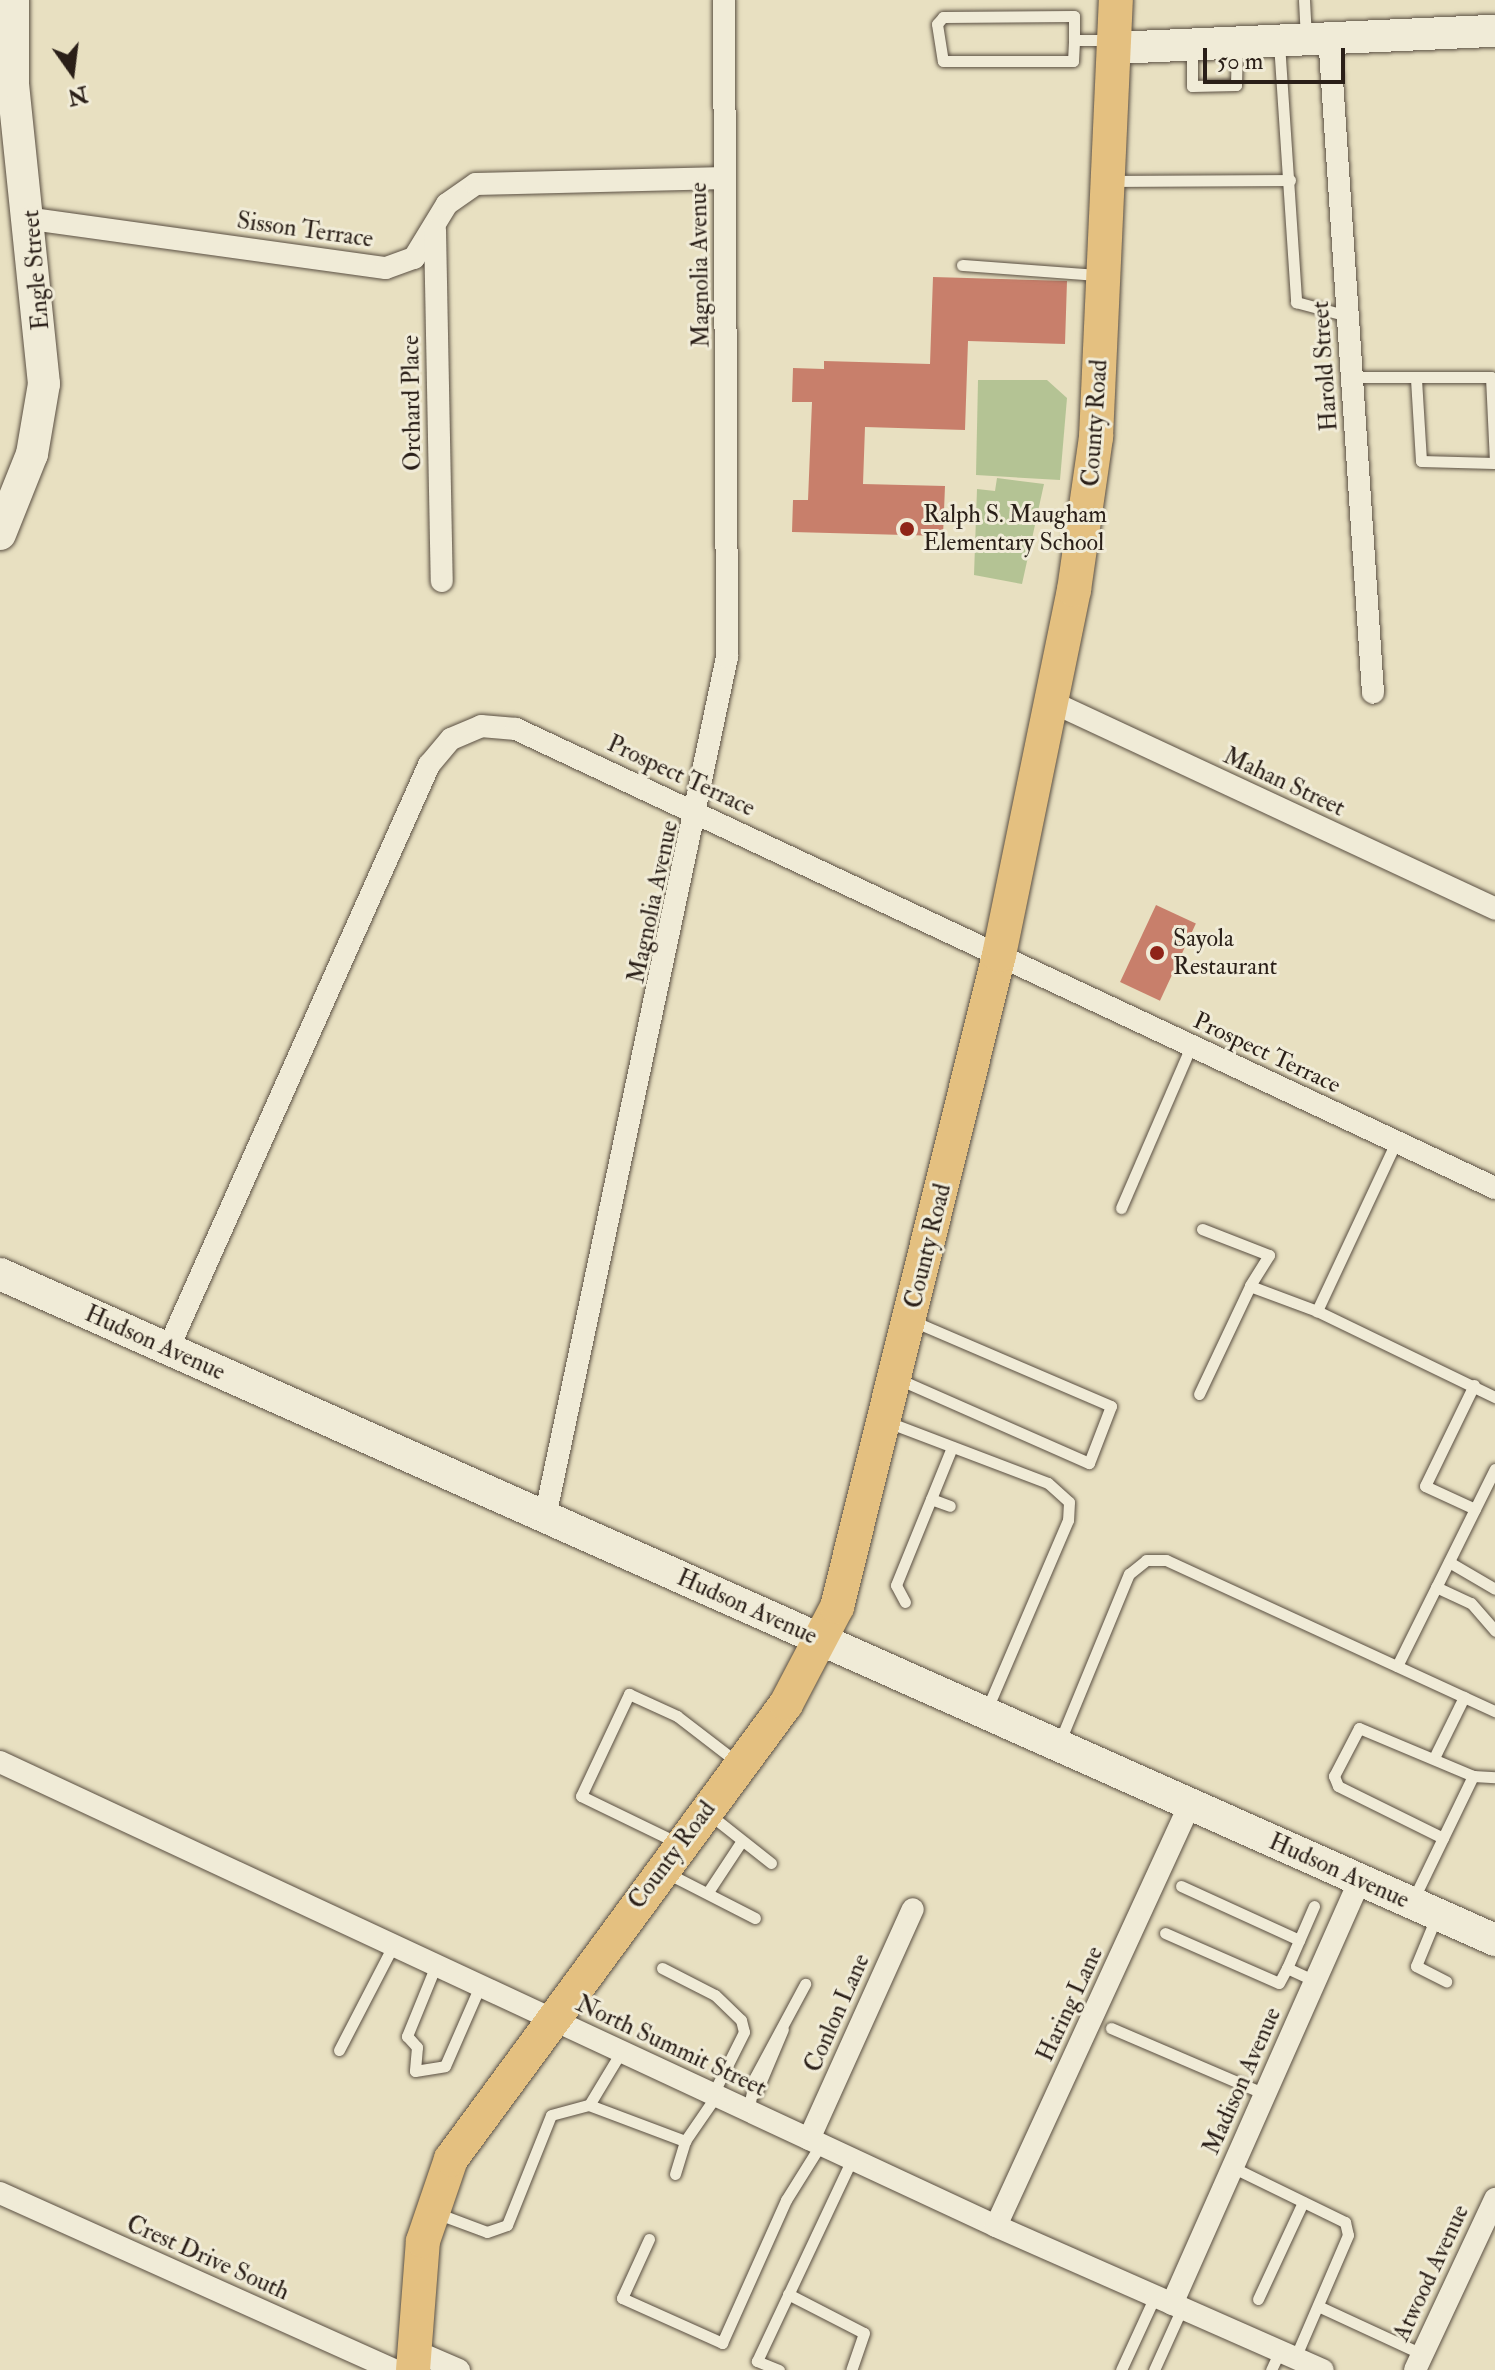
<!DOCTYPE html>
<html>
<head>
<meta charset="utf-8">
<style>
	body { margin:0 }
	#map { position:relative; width:1495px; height:2370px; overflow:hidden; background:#e8e0c1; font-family:"IM FELL Double Pica",serif }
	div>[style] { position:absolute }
	.green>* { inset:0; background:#b4c394 }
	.building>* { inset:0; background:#c87f6b; transform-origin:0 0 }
	.roads { filter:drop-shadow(0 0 2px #5a4f42) drop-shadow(0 0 2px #5a4f42) }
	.lane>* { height:11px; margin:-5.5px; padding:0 5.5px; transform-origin:5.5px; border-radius:5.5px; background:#f0ebd7 }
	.street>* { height:22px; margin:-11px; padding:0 11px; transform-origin:11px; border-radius:11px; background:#f0ebd7 }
	.secondary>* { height:32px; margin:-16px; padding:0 16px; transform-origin:16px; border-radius:16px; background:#f0ebd7 }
	.primary>* { height:34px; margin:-17px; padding:0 17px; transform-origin:17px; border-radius:17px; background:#e4c080 }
	.dots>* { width:22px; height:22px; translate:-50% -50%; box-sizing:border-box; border:4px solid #f0ebd7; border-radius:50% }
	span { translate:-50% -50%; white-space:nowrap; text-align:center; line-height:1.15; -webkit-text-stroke:6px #f0ebd7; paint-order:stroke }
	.street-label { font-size:24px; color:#2a1f18 }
	.poi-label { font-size:24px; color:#2a1f18 }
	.left { translate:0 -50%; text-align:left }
	.north { position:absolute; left:32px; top:32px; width:80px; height:80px; -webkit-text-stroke:6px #f0ebd7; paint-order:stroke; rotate:166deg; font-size:22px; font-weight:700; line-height:32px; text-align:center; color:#2a1f18 }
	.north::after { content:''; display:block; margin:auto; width:28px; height:36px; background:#2a1f18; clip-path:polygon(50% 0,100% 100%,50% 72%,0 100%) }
	.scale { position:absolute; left:1203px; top:48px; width:142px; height:36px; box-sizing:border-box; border:4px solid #2a1f18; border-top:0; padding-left:10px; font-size:24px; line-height:28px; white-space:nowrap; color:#2a1f18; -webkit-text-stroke:6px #f0ebd7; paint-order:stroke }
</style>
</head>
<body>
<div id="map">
	<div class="green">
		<div style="clip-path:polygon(978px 380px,1047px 380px,1067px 398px,1060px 480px,976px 475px)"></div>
		<div style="clip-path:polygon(997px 478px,1044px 484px,1022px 584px,974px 575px,977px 489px,995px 491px)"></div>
	</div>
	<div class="building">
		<div style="clip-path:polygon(933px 277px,1067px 281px,1065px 344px,968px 341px,965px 430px,865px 427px,863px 484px,945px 486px,943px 536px,792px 532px,793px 500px,808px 500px,812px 402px,792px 402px,793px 368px,824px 369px,824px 361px,930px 364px)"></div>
		<div style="left:1156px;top:905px;width:44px;height:85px;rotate:25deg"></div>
	</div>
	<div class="roads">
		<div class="lane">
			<div style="left:1304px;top:0;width:36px;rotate:87deg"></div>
			<div style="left:1074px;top:40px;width:24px;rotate:-90deg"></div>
			<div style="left:1074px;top:16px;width:131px;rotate:179.6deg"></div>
			<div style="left:943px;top:17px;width:9px;rotate:131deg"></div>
			<div style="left:937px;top:24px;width:37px;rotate:81deg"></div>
			<div style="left:943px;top:61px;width:130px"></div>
			<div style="left:1073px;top:61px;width:21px;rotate:-87deg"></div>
			<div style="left:1074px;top:40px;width:37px"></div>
			<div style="left:1279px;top:43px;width:260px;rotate:86.2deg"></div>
			<div style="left:1296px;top:302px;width:54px;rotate:15.1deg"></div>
			<div style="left:1192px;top:47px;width:39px;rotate:90deg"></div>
			<div style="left:1192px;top:86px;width:44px;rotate:-1.3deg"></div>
			<div style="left:1236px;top:85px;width:40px;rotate:-88.6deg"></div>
			<div style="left:1111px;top:181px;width:179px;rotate:-0.3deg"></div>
			<div style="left:962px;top:265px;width:137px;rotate:4.2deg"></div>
			<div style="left:1352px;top:377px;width:139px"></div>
			<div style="left:1491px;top:377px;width:86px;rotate:87.3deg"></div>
			<div style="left:1416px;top:379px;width:82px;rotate:86.5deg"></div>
			<div style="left:1421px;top:461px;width:73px;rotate:1.6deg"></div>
			<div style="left:1396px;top:1142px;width:187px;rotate:115.1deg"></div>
			<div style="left:1317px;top:1311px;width:198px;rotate:25.8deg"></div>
			<div style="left:1121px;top:1208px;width:176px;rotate:-66.6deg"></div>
			<div style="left:1202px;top:1229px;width:72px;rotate:21.2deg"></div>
			<div style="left:1269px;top:1255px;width:36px;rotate:122deg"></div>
			<div style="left:896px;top:1378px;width:211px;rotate:23.8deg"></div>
			<div style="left:1089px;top:1463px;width:61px;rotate:-68.9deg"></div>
			<div style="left:1111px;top:1406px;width:215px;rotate:-156.8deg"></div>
			<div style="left:1474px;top:1385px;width:112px;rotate:115.9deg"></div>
			<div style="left:1425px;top:1486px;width:55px;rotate:24.7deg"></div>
			<div style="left:1199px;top:1394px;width:119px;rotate:-64.7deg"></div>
			<div style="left:1250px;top:1286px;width:72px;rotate:20.5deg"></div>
			<div style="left:885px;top:1421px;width:174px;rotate:20.8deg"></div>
			<div style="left:1048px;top:1483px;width:28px;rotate:42deg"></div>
			<div style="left:1069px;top:1502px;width:18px;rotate:93deg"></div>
			<div style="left:1068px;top:1520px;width:206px;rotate:113.2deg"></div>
			<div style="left:931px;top:1499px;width:20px;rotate:20deg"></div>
			<div style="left:1449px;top:1562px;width:53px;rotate:30.4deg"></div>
			<div style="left:1436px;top:1587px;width:38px;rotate:25deg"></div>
			<div style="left:1471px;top:1603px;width:37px;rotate:49deg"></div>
			<div style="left:905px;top:1602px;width:19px;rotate:-118deg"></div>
			<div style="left:896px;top:1585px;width:149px;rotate:-67.9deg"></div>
			<div style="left:1397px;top:1666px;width:220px;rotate:-63.6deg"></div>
			<div style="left:1060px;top:1741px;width:181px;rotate:-67.6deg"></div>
			<div style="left:1129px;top:1574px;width:22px;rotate:-39deg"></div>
			<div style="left:1146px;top:1560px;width:20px"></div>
			<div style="left:1166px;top:1560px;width:362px;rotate:24.7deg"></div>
			<div style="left:1434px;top:1758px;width:68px;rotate:-63.8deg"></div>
			<div style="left:709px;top:1814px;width:79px;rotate:38.3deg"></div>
			<div style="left:1443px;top:1838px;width:117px;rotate:-153.7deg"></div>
			<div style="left:1338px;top:1786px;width:11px;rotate:-112deg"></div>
			<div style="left:1334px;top:1776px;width:54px;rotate:-62.5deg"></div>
			<div style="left:1359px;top:1728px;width:124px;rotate:22.8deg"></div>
			<div style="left:680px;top:1844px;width:110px;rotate:-154.1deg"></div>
			<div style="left:581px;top:1796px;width:113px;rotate:-64.8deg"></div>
			<div style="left:629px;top:1694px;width:53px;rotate:24.6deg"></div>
			<div style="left:677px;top:1716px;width:76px;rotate:37.5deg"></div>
			<div style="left:665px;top:1872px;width:101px;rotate:27.1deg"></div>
			<div style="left:1181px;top:1886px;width:130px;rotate:24.6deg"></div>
			<div style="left:708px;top:1892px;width:60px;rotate:-56.6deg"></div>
			<div style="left:1413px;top:1900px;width:138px;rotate:-64.2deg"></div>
			<div style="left:1473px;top:1776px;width:22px;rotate:3deg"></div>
			<div style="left:1314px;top:1906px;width:68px;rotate:113.5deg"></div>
			<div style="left:1287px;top:1968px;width:31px;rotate:25deg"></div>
			<div style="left:1437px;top:1915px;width:55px;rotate:112.4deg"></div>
			<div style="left:1416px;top:1966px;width:34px;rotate:27deg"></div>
			<div style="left:1165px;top:1933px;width:124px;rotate:23.7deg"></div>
			<div style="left:1279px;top:1983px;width:17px;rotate:-62deg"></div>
			<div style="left:436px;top:1965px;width:77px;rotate:112.2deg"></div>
			<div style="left:407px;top:2036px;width:15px;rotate:48deg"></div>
			<div style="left:417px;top:2047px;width:24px;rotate:95deg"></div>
			<div style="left:415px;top:2071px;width:30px;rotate:-9deg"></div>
			<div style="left:445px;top:2066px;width:87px;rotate:-66.4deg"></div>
			<div style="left:662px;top:1968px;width:59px;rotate:27deg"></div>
			<div style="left:715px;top:1995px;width:36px;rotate:44deg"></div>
			<div style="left:741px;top:2020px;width:12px;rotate:76deg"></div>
			<div style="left:744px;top:2032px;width:69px;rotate:116.6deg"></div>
			<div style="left:1111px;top:2028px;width:168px;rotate:23.2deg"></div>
			<div style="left:339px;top:2050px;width:117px;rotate:-62.6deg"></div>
			<div style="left:621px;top:2052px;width:62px;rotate:121.1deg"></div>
			<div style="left:589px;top:2105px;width:103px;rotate:20.6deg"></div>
			<div style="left:685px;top:2141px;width:55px;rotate:-55.4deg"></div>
			<div style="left:756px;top:2093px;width:69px;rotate:-67.1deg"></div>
			<div style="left:748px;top:2111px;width:35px;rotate:-78deg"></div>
			<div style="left:755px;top:2077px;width:106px;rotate:-61.7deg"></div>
			<div style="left:1232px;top:2167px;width:126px;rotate:26deg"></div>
			<div style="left:1345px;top:2222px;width:13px;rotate:77deg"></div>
			<div style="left:1348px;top:2235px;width:134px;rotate:113.3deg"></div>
			<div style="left:675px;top:2174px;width:34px;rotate:-73deg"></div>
			<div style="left:436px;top:2213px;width:54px;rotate:20.4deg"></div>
			<div style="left:487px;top:2232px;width:21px;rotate:-19deg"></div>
			<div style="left:507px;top:2225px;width:118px;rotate:-68.2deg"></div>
			<div style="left:551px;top:2115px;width:39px;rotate:-15deg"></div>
			<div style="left:649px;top:2239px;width:65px;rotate:114.6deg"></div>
			<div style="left:622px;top:2298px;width:110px;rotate:24.2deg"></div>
			<div style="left:722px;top:2343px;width:157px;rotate:-65.9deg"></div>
			<div style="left:786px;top:2200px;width:66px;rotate:-58deg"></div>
			<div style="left:788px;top:2294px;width:85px;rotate:27.2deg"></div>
			<div style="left:864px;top:2333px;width:39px;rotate:109deg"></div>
			<div style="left:1258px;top:2299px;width:107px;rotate:-65.1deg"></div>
			<div style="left:1318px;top:2306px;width:115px;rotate:24.8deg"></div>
			<div style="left:779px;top:2370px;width:24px;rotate:-158deg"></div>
			<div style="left:757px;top:2361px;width:223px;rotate:-64.8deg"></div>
			<div style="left:1121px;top:2370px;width:81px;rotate:-65.3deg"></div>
			<div style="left:1154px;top:2370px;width:68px;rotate:-65.7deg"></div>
			<div style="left:1271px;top:2370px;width:21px;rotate:-65deg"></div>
		</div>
		<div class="street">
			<div style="left:1329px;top:35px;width:659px;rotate:86.17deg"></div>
			<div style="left:32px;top:219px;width:357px;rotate:7.9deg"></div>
			<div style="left:386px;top:268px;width:30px;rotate:-20deg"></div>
			<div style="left:414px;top:258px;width:63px;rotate:-58.6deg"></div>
			<div style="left:447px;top:204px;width:35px;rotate:-35deg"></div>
			<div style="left:476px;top:184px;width:249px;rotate:-1.4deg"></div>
			<div style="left:435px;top:230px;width:351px;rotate:88.9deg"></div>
			<div style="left:1052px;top:702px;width:489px;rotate:25deg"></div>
			<div style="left:168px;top:1349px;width:640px;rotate:-65.92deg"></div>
			<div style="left:429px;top:765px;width:34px;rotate:-50deg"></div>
			<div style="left:451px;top:739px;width:33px;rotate:-23deg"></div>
			<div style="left:481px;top:726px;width:35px;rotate:5deg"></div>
			<div style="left:516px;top:729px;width:1081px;rotate:25.12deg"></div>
			<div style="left:545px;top:1517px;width:879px;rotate:-78.05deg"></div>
			<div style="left:727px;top:657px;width:657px;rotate:-90.26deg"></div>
			<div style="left:0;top:1762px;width:1099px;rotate:24.98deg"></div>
			<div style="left:996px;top:2226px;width:357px;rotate:23.8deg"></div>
			<div style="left:809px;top:2139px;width:252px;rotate:-65.7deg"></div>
			<div style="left:0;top:2193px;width:432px;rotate:24.2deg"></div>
			<div style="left:996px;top:2226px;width:464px;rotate:-65.3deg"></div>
			<div style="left:1172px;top:2304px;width:464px;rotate:-66.1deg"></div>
			<div style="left:415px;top:2351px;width:48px;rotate:23.4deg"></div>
			<div style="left:1415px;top:2370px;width:189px;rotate:-64.9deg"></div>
		</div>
		<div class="secondary">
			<div style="left:1115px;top:48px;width:380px;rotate:-2.6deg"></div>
			<div style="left:0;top:534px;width:86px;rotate:-68.2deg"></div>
			<div style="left:32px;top:454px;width:71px;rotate:-80.3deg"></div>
			<div style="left:44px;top:384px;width:304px;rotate:-95.9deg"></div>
			<div style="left:13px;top:82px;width:82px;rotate:-90deg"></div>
			<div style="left:0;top:1274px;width:1637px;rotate:24.01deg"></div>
		</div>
		<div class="primary">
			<div style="left:413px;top:2370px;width:129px;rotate:-85.6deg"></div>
			<div style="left:423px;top:2241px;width:87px;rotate:-71.1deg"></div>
			<div style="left:451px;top:2159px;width:565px;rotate:-53.64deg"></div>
			<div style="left:786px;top:1704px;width:110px;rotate:-62.3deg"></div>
			<div style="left:837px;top:1607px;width:672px;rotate:-76.05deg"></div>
			<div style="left:999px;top:955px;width:373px;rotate:-78.4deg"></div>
			<div style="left:1074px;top:590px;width:155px;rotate:-81.8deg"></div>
			<div style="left:1096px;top:437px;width:437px;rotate:-87.4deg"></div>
		</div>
	</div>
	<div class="dots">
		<div style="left:907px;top:529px;background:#8f2418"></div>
		<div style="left:1157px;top:953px;background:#8f2418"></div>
	</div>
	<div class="street-label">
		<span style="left:305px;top:230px;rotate:8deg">Sisson Terrace</span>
		<span style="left:700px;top:265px;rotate:-91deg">Magnolia Avenue</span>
		<span style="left:36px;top:270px;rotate:-95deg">Engle Street</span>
		<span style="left:1325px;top:366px;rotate:-94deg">Harold Street</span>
		<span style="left:412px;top:403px;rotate:-91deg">Orchard Place</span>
		<span style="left:1095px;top:423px;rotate:-86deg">County Road</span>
		<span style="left:681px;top:776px;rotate:25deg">Prospect Terrace</span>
		<span style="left:1284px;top:782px;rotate:25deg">Mahan Street</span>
		<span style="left:653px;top:902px;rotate:-78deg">Magnolia Avenue</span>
		<span style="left:1267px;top:1053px;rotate:25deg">Prospect Terrace</span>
		<span style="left:928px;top:1246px;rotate:-76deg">County Road</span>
		<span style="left:155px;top:1343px;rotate:24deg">Hudson Avenue</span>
		<span style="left:747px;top:1607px;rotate:24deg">Hudson Avenue</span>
		<span style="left:672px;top:1855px;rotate:-53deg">County Road</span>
		<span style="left:1339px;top:1871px;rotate:24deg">Hudson Avenue</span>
		<span style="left:1070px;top:2004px;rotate:-65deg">Haring Lane</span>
		<span style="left:837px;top:2013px;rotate:-66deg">Conlon Lane</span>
		<span style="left:671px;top:2046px;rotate:25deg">North Summit Street</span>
		<span style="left:1242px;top:2081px;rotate:-66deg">Madison Avenue</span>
		<span style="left:208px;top:2258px;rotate:24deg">Crest Drive South</span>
		<span style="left:1431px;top:2273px;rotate:-65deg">Atwood Avenue</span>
	</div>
	<div class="poi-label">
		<span class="left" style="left:923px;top:529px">Ralph S. Maugham<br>Elementary School</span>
		<span class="left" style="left:1173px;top:953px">Sayola<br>Restaurant</span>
	</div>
	<div class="north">N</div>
	<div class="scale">50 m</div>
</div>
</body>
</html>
